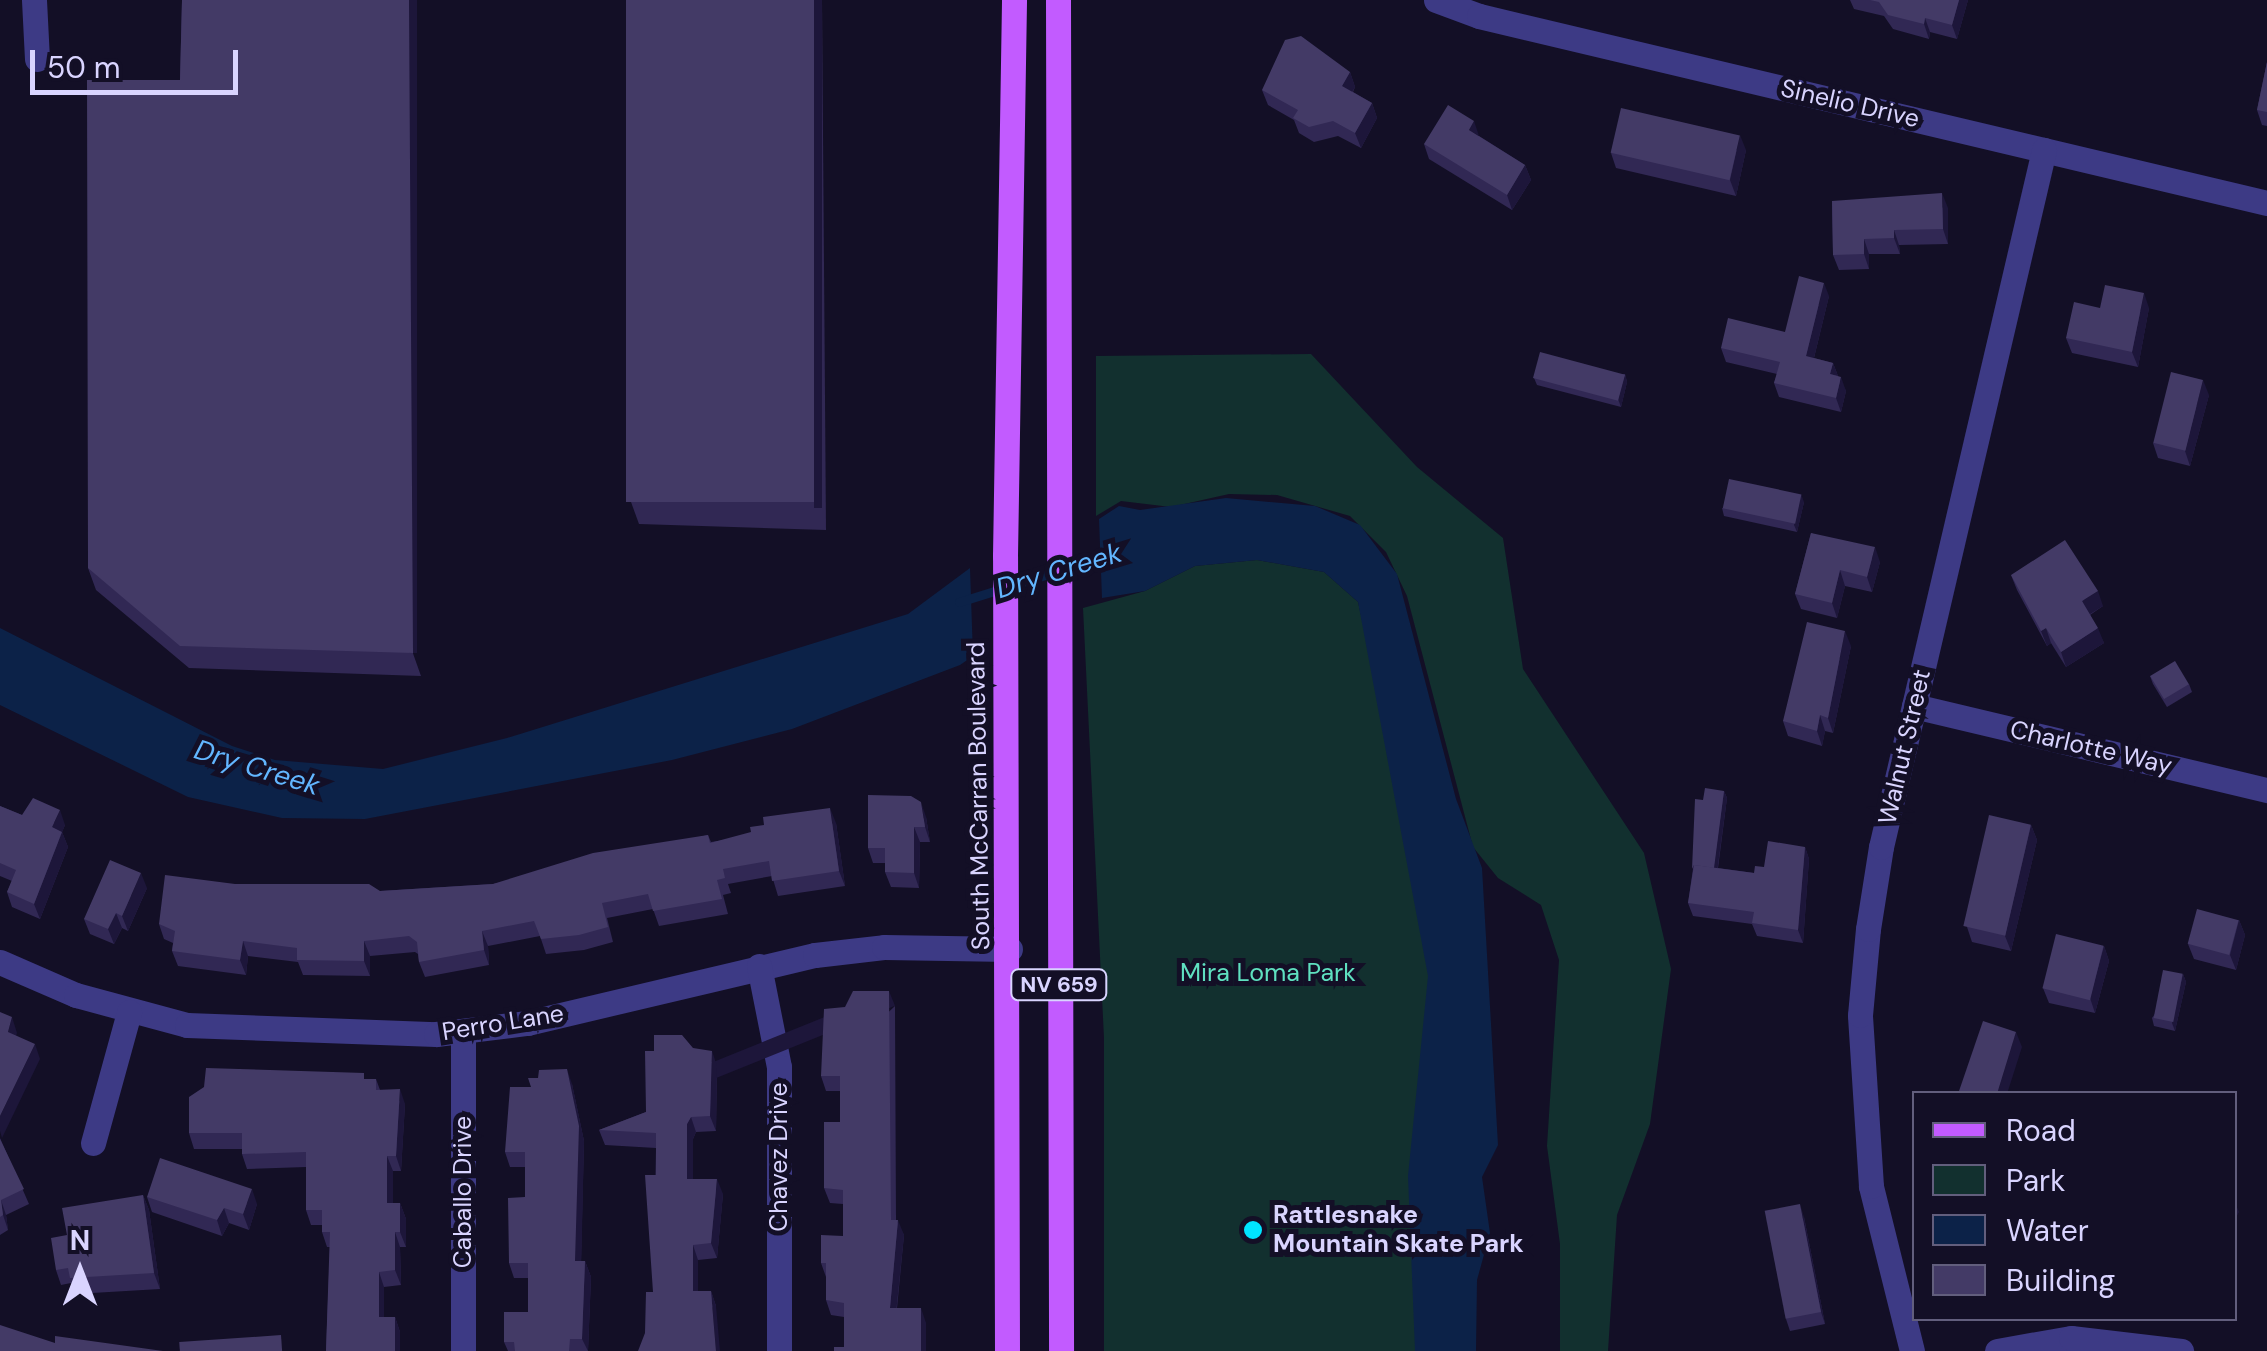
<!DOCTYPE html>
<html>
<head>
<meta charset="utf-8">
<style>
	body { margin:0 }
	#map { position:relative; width:2267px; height:1351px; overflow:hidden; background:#130f26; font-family:"DM Sans",sans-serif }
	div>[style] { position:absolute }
	.green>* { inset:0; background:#12302f }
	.water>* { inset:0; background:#0c2248 }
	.stream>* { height:9px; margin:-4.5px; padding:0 4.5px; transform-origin:4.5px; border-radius:4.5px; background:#0c2248 }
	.minor>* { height:25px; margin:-12.5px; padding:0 12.5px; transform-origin:12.5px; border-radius:12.5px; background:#3d3a85 }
	.primary>* { height:25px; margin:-12.5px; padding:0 12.5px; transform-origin:12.5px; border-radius:12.5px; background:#c25bff }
	.wall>* { inset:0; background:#312854 }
	.shaded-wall>* { inset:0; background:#1d163a; transform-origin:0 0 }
	.building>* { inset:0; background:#433a66; transform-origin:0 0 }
	.dots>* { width:28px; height:28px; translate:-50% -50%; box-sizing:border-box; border:5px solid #130f26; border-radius:50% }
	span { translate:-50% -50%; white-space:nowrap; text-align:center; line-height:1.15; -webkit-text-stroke:10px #130f26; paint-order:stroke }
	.shield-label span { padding:2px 8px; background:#130f26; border:2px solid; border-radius:8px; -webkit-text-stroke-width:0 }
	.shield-label { font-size:22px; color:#d9d4ff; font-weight:700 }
	.street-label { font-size:25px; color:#d9d4ff }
	.park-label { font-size:25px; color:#5fe0c0 }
	.poi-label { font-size:25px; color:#d9d4ff; font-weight:700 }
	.left { translate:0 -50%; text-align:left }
	.water-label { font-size:28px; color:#62b6ff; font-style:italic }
	.legend { position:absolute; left:1912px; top:1091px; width:325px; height:230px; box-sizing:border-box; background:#130f26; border:2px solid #625e7d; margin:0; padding:12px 18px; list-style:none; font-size:30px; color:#d9d4ff }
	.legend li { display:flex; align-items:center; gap:20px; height:50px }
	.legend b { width:50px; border:2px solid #625e7d }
	.north { position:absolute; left:30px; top:1221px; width:100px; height:100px; -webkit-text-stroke:8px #130f26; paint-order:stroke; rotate:0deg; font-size:28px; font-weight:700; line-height:40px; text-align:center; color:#d9d4ff }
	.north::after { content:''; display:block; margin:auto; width:35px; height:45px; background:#d9d4ff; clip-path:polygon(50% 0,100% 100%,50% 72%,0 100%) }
	.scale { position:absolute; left:30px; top:50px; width:208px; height:45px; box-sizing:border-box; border:5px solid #d9d4ff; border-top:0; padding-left:12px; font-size:30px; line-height:35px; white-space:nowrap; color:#d9d4ff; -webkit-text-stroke:8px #130f26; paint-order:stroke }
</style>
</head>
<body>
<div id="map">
	<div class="green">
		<div style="clip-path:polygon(1311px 354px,1417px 467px,1503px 538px,1523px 669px,1644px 853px,1671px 969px,1650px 1124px,1617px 1215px,1608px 1351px,1560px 1351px,1560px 1244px,1547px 1146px,1559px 960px,1541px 905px,1498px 878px,1473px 847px,1407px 596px,1386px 552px,1350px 516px,1277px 495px,1229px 494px,1171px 507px,1121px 501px,1096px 516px,1096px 356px)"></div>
		<div style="clip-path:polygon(1257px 560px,1324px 572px,1358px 602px,1437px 955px,1427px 1351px,1104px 1351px,1104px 1038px,1083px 608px,1145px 591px,1195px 566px)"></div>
	</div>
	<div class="water">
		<div style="clip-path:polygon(1226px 498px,1315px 506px,1360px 525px,1397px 574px,1456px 799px,1482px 868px,1498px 1145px,1482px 1177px,1490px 1233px,1477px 1280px,1476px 1351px,1415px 1351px,1408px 1176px,1428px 976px,1358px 602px,1324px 572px,1257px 560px,1195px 566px,1145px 591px,1102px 598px,1099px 519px,1119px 506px,1140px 510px)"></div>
		<div style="clip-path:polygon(970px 568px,973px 656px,960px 665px,792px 729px,672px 760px,365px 819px,282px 818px,188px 797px,0 705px,0 628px,232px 746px,275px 760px,383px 769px,507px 738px,908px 614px)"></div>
	</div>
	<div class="stream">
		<div style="left:959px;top:602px;width:160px;rotate:-17.4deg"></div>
	</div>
	<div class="minor">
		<div style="left:34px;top:0;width:59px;rotate:87.1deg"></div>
		<div style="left:1436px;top:0;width:46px;rotate:20.4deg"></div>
		<div style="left:1479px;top:16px;width:810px;rotate:13.35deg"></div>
		<div style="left:1914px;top:706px;width:363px;rotate:13.4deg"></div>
		<div style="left:0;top:962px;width:83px;rotate:23.5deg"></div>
		<div style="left:76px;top:995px;width:115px;rotate:15.1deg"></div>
		<div style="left:187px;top:1025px;width:249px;rotate:2.1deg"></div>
		<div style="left:436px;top:1034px;width:92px;rotate:-6.9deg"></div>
		<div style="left:527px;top:1023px;width:296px;rotate:-13.3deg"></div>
		<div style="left:815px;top:955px;width:69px;rotate:-6.6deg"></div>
		<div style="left:884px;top:947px;width:126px;rotate:0.9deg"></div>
		<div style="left:759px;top:966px;width:103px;rotate:78.8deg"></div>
		<div style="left:779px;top:1067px;width:284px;rotate:90deg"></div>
		<div style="left:93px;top:1143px;width:136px;rotate:-74.6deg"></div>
		<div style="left:463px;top:1351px;width:318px;rotate:-90deg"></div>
		<div style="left:1912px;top:1351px;width:170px;rotate:-104deg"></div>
		<div style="left:1871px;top:1186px;width:171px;rotate:-93.7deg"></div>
		<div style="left:1860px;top:1015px;width:86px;rotate:-84.7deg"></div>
		<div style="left:1868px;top:929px;width:83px;rotate:-81deg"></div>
		<div style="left:1881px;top:847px;width:716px;rotate:-76.84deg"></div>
		<div style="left:1997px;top:1351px;width:75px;rotate:-10deg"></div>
		<div style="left:2071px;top:1338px;width:111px;rotate:6.7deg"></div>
	</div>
	<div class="primary">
		<div style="left:1058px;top:0;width:1351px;rotate:89.87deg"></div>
		<div style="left:1007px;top:1351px;width:795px;rotate:-90.14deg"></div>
		<div style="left:1005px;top:556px;width:556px;rotate:-89.07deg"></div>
	</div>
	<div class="wall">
		<div style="clip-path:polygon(182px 0,421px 676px,189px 668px,96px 590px,88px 568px,180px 80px)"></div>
		<div style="clip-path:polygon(822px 0,826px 530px,639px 524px,631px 502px)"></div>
		<div style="clip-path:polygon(1850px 0,1968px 0,1957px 39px,1930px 32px,1929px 39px,1893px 29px,1884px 16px,1854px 9px)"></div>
		<div style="clip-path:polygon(2267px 62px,2267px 126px,2262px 125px,2257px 110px)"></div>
		<div style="clip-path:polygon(1350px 72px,1355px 87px,1353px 92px,1372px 103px,1377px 118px,1361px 148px,1338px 136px,1314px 142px,1299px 133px,1294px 120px,1268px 105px,1262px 90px)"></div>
		<div style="clip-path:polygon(1479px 136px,1525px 165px,1531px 180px,1512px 210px,1429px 159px,1424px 144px)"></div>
		<div style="clip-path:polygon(1746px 150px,1736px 196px,1616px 168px,1611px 153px)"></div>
		<div style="clip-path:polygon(1832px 201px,1948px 208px,1948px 244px,1899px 245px,1900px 254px,1869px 254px,1869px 269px,1839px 270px,1833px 255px)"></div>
		<div style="clip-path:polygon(1829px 296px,1814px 358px,1833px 363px,1838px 376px,1846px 391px,1841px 412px,1779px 397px,1774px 383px,1777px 374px,1726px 362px,1721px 348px,1785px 332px)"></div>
		<div style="clip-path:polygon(2149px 308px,2138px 367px,2072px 353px,2066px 338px)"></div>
		<div style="clip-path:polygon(1625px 374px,1627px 382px,1621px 407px,1537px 385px,1534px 378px)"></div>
		<div style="clip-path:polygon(2209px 395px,2190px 466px,2158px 458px,2153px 443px)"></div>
		<div style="clip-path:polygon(1804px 502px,1797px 532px,1724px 516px,1722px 508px)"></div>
		<div style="clip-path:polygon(1811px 533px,1880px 562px,1872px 592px,1845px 586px,1837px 618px,1801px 609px,1795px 594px)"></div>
		<div style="clip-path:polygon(2011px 575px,2103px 606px,2090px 615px,2104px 643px,2066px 667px,2051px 643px,2047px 646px,2017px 590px)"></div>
		<div style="clip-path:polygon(1851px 646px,1833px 733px,1825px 731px,1822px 746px,1788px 736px,1783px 721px)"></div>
		<div style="clip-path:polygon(2150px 676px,2189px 684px,2192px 692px,2167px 707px,2153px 684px)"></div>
		<div style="clip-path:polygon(1724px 791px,1727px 798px,1718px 868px,1754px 873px,1805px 847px,1809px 859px,1803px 943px,1757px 936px,1752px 924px,1693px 916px,1688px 903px,1703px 800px)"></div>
		<div style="clip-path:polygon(0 806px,22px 815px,65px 825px,62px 832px,68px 847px,40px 919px,12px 907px,7px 892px,12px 881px,0 876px)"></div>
		<div style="clip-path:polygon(926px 817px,930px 842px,920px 842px,919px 888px,891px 887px,885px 872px,885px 863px,873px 863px,868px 848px)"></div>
		<div style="clip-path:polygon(836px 823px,845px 886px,778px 896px,772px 876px,728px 884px,731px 893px,723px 895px,728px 914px,659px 926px,653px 909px,607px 918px,613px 942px,584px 950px,546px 954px,540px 936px,488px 946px,489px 965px,425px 977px,419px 962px,418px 954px,415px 952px,370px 956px,370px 976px,303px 975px,298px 962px,248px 956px,246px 975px,178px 966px,172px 951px,173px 943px,164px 939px,159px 924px,235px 884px,380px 891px,493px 884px,708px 835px,711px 842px)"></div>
		<div style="clip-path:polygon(2031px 825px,2037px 840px,2011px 951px,1972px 942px,1967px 927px)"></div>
		<div style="clip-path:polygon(147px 888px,128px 931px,122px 928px,114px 944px,90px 934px,84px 919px)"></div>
		<div style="clip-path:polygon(2239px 920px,2245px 935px,2236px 970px,2194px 959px,2188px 944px)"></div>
		<div style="clip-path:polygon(2104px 946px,2109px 961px,2095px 1013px,2049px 1003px,2043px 988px)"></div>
		<div style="clip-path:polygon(2183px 974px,2186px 982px,2175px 1031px,2154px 1026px,2152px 1018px)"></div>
		<div style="clip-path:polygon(895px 1006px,896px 1220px,904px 1235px,897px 1308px,926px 1323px,926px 1351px,844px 1347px,844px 1317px,831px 1315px,826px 1300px,826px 1277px,821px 1263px,843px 1236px,843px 1204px,830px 1203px,824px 1188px,840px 1122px,840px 1091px,826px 1091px,821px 1076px)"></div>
		<div style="clip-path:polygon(693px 1048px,717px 1066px,716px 1131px,696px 1132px,693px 1139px,693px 1179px,723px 1194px,717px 1258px,698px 1260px,698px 1291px,711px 1291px,716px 1306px,645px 1333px,653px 1292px,656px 1148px,605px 1145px,599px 1130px,646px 1112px)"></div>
		<div style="clip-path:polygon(538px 1078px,572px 1084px,584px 1141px,581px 1261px,585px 1261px,591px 1277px,588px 1351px,508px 1351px,504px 1342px,528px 1312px,528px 1278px,514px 1278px,509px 1263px,525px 1197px,525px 1167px,510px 1167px,505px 1152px,531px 1087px)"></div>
		<div style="clip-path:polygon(366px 1079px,376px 1079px,380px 1090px,405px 1104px,401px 1171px,393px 1171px,393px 1203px,400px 1203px,406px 1219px,406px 1247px,400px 1247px,401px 1285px,384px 1287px,384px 1317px,395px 1317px,400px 1332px,400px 1351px,326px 1351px,330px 1247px,327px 1247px,322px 1232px,322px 1225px,311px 1225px,306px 1210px,306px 1167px,247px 1169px,242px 1154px,242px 1149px,194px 1149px,189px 1133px)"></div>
		<div style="clip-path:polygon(0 1138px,29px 1204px,6px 1215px,8px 1230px,0 1235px)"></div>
		<div style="clip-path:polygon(143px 1195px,149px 1210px,160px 1289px,75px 1294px,71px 1283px,61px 1285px,56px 1270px,67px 1235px)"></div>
		<div style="clip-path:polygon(147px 1197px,257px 1204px,249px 1230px,229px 1223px,222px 1236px,152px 1212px)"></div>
		<div style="clip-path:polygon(1804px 1217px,1825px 1324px,1790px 1331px,1786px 1319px)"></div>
	</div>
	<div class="shaded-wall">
		<div style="left:409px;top:0;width:8px;height:653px"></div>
		<div style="left:814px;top:0;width:8px;height:508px"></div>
		<div style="clip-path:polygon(1959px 0,1968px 0,1957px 39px,1952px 25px)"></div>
		<div style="clip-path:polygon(1925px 18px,1930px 32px,1929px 39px,1924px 24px)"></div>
		<div style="clip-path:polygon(1350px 72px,1355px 87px,1347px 101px,1342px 86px)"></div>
		<div style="clip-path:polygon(1372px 103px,1377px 118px,1361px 148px,1355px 133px)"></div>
		<div style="clip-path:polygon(1474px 121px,1479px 136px,1469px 130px)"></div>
		<div style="clip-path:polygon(1740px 135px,1746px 150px,1736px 196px,1730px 180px)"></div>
		<div style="clip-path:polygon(1525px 165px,1531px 180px,1512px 210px,1507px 195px)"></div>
		<div style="clip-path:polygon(1942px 193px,1948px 208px,1948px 244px,1943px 229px)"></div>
		<div style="clip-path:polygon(1894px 230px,1899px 245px,1900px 254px,1894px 238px)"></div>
		<div style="clip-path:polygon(1864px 239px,1869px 254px,1869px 269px,1864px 254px)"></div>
		<div style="clip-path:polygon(1824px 283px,1829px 296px,1811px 370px,1806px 356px)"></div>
		<div style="clip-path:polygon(2144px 293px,2149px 308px,2138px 367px,2132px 352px)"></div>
		<div style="clip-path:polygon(1833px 363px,1838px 376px,1830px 374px)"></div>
		<div style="clip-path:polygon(1625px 374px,1627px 382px,1621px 407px,1618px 399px)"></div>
		<div style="clip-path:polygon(1841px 377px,1846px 391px,1841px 412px,1836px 398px)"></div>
		<div style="clip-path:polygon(2203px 380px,2209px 395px,2190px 466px,2185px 451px)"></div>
		<div style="clip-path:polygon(1801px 494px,1804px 502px,1797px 532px,1794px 525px)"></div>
		<div style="clip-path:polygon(1875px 547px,1880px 562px,1872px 592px,1867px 577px)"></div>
		<div style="clip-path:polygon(1840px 570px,1845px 586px,1837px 618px,1832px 603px)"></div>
		<div style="clip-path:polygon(2098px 591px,2103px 606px,2087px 616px,2082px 601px)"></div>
		<div style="clip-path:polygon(2046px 628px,2051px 643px,2047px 646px,2041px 631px)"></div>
		<div style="clip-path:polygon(2098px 628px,2104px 643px,2066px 667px,2061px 652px)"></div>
		<div style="clip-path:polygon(1845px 631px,1851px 646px,1833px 733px,1828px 718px)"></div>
		<div style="clip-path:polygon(1820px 715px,1825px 731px,1822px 746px,1817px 731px)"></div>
		<div style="clip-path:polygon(1724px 791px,1727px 798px,1716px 880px,1713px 872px)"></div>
		<div style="clip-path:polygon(921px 802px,926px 817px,930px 842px,925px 827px)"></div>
		<div style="clip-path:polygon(830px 808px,836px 823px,845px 886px,839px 871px)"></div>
		<div style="clip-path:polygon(60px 810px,65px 825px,58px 842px,52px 827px)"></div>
		<div style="clip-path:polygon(2031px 825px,2037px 840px,2011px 951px,2005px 936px)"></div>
		<div style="clip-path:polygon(914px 827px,920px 842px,919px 888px,914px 873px)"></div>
		<div style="clip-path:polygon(62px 832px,68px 847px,40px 919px,34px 904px)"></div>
		<div style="clip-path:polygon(1805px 847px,1809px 859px,1803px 943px,1798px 930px)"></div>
		<div style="clip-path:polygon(141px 873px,147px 888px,128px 931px,122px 916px)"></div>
		<div style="clip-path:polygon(116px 913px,122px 928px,114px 944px,108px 929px)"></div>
		<div style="clip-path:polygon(2239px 920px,2245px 935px,2236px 970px,2230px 955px)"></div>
		<div style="clip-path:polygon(482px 931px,488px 946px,489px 965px,484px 950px)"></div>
		<div style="clip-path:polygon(243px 941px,248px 956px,246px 975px,240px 960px)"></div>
		<div style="clip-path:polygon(364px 941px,370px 956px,370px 976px,364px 961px)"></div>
		<div style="clip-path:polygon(2104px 946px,2109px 961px,2095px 1013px,2090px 998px)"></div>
		<div style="clip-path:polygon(2183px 974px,2186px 982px,2175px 1031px,2172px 1023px)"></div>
		<div style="left:889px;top:991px;width:16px;height:229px;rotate:68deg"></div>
		<div style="clip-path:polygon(12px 1017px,17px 1033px,13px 1047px,8px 1032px)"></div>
		<div style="clip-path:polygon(2016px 1032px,2022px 1047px,2007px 1094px,1997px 1094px)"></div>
		<div style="clip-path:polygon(35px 1044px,40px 1059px,2px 1138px,0 1131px,0 1116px)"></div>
		<div style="clip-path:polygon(712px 1051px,717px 1066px,716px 1131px,710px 1116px)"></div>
		<div style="clip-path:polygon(567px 1069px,572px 1084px,584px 1141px,581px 1277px,575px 1261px)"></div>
		<div style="clip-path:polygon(400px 1089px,405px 1104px,401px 1171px,396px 1156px)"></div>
		<div style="clip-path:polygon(691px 1117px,696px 1132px,693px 1139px,693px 1194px,687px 1179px,687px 1124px)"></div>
		<div style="clip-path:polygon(387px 1156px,393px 1171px,393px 1219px,387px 1203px)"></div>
		<div style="clip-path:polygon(717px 1179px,723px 1194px,717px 1258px,711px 1243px)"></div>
		<div style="clip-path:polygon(252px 1189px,257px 1204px,249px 1230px,243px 1214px)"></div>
		<div style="clip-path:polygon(143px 1195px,149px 1210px,160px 1289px,154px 1273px)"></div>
		<div style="clip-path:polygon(1px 1200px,6px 1215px,8px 1230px,3px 1215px)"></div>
		<div style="clip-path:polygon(2234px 1200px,2239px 1212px,2234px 1221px)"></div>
		<div style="clip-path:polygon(400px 1203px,406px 1219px,406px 1247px,400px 1232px)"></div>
		<div style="clip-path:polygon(1800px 1204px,1804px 1217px,1825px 1324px,1821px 1312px)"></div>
		<div style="clip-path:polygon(224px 1208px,229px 1223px,222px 1236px,217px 1220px)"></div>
		<div style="clip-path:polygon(898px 1220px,904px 1235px,895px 1323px,890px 1308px)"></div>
		<div style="clip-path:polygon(395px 1232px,400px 1247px,401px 1285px,395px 1270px)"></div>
		<div style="clip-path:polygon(693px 1245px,698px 1260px,698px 1306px,693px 1291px)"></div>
		<div style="clip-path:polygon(585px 1261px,591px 1277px,588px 1351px,582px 1339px)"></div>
		<div style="clip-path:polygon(379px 1272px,384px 1287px,384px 1332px,379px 1317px)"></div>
		<div style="clip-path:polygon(711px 1291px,716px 1306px,720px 1351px,716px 1351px)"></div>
		<div style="clip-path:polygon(921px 1308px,926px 1323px,926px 1351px,921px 1351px)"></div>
		<div style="clip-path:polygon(395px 1317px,400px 1332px,400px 1351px,395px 1351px)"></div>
	</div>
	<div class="building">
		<div style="clip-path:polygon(182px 0,409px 0,413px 653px,180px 646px,88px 568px,87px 80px,180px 80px)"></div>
		<div style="left:626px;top:0;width:188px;height:502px"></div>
		<div style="clip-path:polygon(1870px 0,1959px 0,1952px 25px,1925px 18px,1924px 24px,1888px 15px,1879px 2px)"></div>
		<div style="clip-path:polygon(1301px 36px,1350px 72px,1342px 86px,1372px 103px,1355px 133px,1333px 121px,1309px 127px,1293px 118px,1298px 110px,1262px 90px,1285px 40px)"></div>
		<div style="clip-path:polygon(2267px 62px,2267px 112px,2257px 110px)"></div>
		<div style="clip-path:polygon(1448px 105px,1474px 121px,1469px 130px,1525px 165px,1507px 195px,1424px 144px)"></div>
		<div style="left:1621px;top:108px;width:122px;height:46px;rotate:13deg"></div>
		<div style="clip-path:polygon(1942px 193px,1943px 229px,1894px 230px,1894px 238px,1864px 239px,1864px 254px,1833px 255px,1832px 201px)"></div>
		<div style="clip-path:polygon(1799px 276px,1824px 283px,1806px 356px,1833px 363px,1830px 374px,1841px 377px,1836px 398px,1774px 383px,1780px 362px,1721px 348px,1728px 318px,1785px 332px)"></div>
		<div style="clip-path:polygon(2105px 285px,2144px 293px,2132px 352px,2066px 338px,2074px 302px,2100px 308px)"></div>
		<div style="left:1540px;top:352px;width:88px;height:27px;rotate:15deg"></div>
		<div style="left:2171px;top:372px;width:33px;height:73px;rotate:14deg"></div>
		<div style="left:1729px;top:479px;width:74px;height:30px;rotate:12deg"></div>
		<div style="clip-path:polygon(1811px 533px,1875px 547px,1867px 577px,1840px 570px,1832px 603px,1795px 594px)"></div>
		<div style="clip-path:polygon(2065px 540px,2098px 591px,2082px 601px,2098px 628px,2061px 652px,2046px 628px,2041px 631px,2011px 575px)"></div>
		<div style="clip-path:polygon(1807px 622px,1845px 631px,1828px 718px,1820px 715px,1817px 731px,1783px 721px)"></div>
		<div style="left:2175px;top:661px;width:27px;height:29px;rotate:59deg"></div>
		<div style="clip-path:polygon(1705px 788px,1724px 791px,1714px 868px,1694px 865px,1692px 869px,1695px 799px,1703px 800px)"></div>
		<div style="clip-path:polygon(868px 795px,911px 796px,921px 802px,925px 827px,914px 827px,914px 873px,885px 872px,885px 848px,868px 848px)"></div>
		<div style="clip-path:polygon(33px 798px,60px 810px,52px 827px,62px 832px,34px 904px,7px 892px,16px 870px,0 863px,0 806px,22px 815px)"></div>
		<div style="clip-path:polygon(830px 808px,839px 871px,772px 881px,769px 861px,723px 869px,725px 878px,717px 880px,722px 899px,653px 911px,648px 894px,602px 903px,608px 927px,579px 935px,541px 939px,534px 921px,482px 931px,484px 950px,419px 962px,417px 942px,409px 936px,364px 941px,364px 961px,297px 960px,297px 948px,243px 941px,240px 960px,172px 951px,175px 931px,159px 924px,165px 875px,235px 884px,369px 884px,380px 891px,493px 884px,593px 853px,708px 835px,710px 843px,751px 832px,750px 827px,764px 825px,763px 817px)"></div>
		<div style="left:1989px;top:815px;width:43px;height:114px;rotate:13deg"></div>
		<div style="clip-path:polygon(1768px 841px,1805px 847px,1798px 930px,1752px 923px,1754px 912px,1688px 903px,1694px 865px,1754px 873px,1755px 866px,1764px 867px)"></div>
		<div style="clip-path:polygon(110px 860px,141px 873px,122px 916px,116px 913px,108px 929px,84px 919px)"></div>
		<div style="left:2197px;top:909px;width:43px;height:36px;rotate:15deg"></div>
		<div style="left:2056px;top:934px;width:49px;height:56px;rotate:14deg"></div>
		<div style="left:2163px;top:970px;width:20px;height:49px;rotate:11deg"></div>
		<div style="clip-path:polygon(853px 991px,889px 991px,891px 1220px,898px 1220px,890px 1308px,921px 1308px,921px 1351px,834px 1351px,834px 1347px,844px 1347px,844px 1303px,826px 1300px,826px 1263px,821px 1263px,821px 1235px,843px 1236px,843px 1190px,824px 1188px,824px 1122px,840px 1122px,840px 1076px,821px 1076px,824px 1009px,845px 1007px)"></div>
		<div style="clip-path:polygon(0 1012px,12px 1017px,8px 1032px,35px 1044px,0 1116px)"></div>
		<div style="clip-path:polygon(1983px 1021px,2016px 1032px,1997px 1094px,1958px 1094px)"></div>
		<div style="clip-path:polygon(654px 1035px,682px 1035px,693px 1048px,712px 1051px,710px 1116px,691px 1117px,687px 1124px,687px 1179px,717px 1179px,711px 1243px,693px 1245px,693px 1291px,711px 1291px,716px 1351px,638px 1351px,645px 1333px,646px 1292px,653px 1292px,645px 1175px,656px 1175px,656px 1133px,599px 1130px,646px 1112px,645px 1051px,654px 1051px)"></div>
		<div style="clip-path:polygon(206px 1068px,364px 1073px,364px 1079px,376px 1079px,376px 1090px,400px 1089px,396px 1156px,387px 1156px,387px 1203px,400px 1203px,400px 1232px,395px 1232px,395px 1270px,379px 1272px,379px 1317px,395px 1317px,395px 1351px,326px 1351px,330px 1232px,322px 1232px,322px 1210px,306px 1210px,306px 1152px,242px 1154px,242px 1133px,189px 1133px,189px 1097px,204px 1087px)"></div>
		<div style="clip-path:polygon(567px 1069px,579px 1126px,575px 1261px,585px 1261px,582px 1339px,570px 1339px,569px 1351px,515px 1351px,514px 1342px,504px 1342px,504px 1312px,528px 1312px,528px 1263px,509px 1263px,508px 1198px,525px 1197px,525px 1152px,505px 1152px,510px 1087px,531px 1087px,528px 1078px,538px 1078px,539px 1070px)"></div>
		<div style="clip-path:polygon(0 1139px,24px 1189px,1px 1200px,3px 1215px,0 1217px)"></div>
		<div style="clip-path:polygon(160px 1158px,252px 1189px,243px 1214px,224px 1208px,217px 1220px,147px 1197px)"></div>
		<div style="clip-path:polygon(143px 1195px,154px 1273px,70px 1278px,68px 1268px,56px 1270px,51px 1238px,67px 1235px,62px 1208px)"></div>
		<div style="left:1800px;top:1204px;width:110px;height:36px;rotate:79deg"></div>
		<div style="clip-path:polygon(0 1325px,55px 1343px,55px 1336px,163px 1351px,0 1351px)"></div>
		<div style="left:281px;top:1335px;width:16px;height:102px;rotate:86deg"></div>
	</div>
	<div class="dots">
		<div style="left:1253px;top:1230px;background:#00e5ff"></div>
	</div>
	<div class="shield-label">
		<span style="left:1059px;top:985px">NV 659</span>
	</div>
	<div class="street-label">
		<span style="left:1850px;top:104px;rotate:13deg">Sinelio Drive</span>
		<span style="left:1905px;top:747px;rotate:-77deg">Walnut Street</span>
		<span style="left:2091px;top:748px;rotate:13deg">Charlotte Way</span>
		<span style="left:979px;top:796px;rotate:-91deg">South McCarran Boulevard</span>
		<span style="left:503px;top:1023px;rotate:-9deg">Perro Lane</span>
		<span style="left:779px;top:1157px;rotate:-90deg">Chavez Drive</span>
		<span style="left:463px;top:1192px;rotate:-90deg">Caballo Drive</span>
	</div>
	<div class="park-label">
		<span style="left:1268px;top:973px">Mira Loma Park</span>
	</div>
	<div class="poi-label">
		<span class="left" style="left:1273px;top:1230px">Rattlesnake<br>Mountain Skate Park</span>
	</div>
	<div class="water-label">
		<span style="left:1059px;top:571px;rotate:-17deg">Dry Creek</span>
		<span style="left:257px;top:768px;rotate:17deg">Dry Creek</span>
	</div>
	<ul class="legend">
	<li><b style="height:12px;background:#c25bff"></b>Road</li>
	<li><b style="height:28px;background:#12302f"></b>Park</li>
	<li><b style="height:28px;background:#0c2248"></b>Water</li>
	<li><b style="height:28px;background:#433a66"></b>Building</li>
	</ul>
	<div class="north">N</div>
	<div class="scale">50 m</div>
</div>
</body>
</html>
